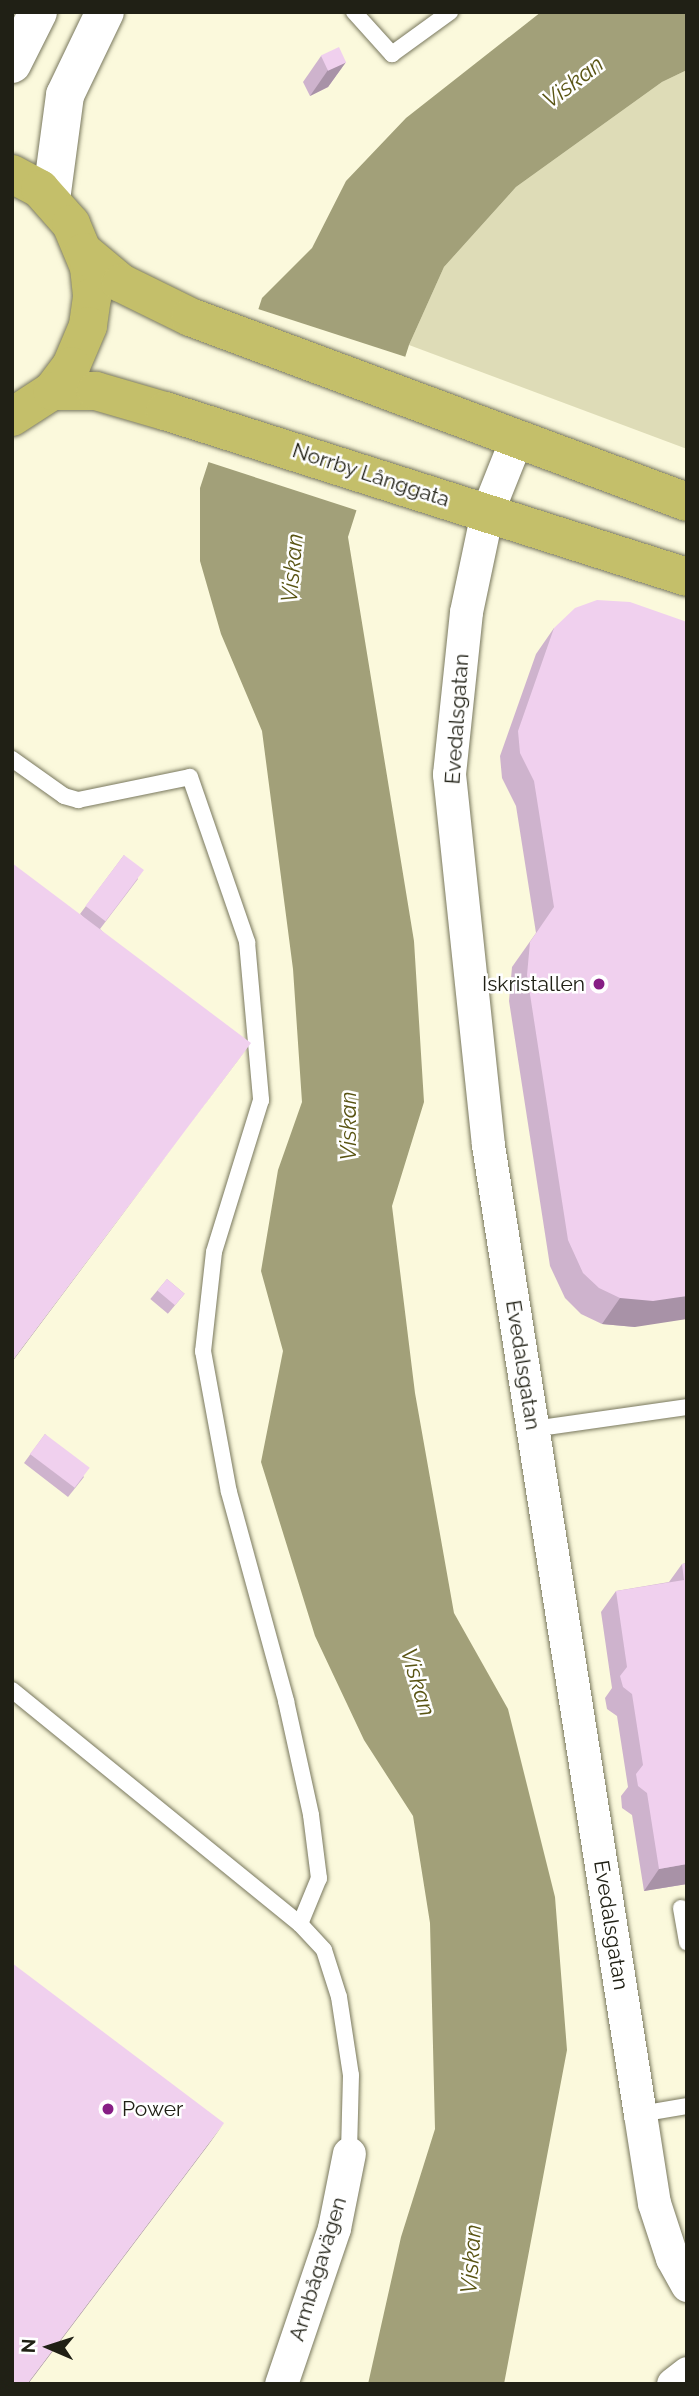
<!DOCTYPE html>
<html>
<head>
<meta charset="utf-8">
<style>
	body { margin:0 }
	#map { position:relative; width:699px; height:2396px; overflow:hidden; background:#fbf9dc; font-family:Raleway,sans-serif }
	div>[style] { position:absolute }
	.green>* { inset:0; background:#dedcb7 }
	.water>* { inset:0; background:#a2a079 }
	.pier>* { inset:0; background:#fbf9dc; transform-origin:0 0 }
	.roads { filter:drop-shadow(0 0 2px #79785e) drop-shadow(0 0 2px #79785e) }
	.service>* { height:16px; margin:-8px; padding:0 8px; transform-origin:8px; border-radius:8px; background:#fff }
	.minor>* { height:33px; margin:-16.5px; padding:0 16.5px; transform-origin:16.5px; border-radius:16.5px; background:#fff }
	.tertiary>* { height:38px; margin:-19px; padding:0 19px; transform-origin:19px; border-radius:19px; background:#fff }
	.primary>* { height:38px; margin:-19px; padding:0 19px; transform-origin:19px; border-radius:19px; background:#c4bf6a }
	.wall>* { inset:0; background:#ceb3cd; transform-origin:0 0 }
	.shaded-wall>* { inset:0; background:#a892a7 }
	.building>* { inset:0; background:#f0d0ee; transform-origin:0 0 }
	.dots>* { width:19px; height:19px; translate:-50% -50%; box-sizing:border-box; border:4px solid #fff; border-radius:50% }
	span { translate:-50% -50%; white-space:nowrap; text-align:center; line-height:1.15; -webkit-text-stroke:5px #fff; paint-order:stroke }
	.street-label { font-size:21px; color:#202015 }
	.poi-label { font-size:21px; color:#202015 }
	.right { translate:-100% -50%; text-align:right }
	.left { translate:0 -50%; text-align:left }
	.water-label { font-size:23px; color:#595413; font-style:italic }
	.frame { position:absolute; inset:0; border:14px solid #202015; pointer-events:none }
	.north { position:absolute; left:14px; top:2312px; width:70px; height:70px; -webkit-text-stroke:5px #fff; paint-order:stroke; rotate:273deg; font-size:19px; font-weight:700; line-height:28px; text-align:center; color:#202015 }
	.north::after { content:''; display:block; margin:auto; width:24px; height:32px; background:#202015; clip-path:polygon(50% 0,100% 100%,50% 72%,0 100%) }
</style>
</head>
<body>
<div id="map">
	<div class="green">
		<div style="clip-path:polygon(687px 70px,687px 449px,409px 345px,444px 267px,516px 187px,662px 82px)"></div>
	</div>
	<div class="water">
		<div style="clip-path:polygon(541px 12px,687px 12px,687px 70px,662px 82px,516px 187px,444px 267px,409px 345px,348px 537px,414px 941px,424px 1102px,392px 1206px,415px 1393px,454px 1613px,508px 1709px,555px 1897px,567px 2050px,504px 2384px,368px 2384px,401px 2237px,435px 2129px,430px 1923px,413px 1816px,364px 1740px,315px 1636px,261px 1462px,283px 1351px,261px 1271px,278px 1170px,302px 1102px,293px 969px,262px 731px,221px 634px,200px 561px,200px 488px,262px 298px,312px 248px,346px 181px,406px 118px)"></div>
	</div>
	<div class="pier">
		<div style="left:255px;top:308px;width:162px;height:161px;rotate:18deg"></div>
	</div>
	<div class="roads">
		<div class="service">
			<div style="left:354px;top:12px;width:57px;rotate:47.9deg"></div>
			<div style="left:392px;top:54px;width:72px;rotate:-35.9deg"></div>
			<div style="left:12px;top:759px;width:64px;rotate:35.4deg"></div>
			<div style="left:64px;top:796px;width:15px;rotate:16deg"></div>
			<div style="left:78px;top:800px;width:114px;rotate:-11.6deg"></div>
			<div style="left:190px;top:777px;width:175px;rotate:70.9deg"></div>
			<div style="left:247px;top:942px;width:159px;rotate:84.9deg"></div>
			<div style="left:261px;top:1100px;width:159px;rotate:107.2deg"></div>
			<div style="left:214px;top:1252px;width:100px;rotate:96.3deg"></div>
			<div style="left:203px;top:1351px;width:143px;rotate:79.6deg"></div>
			<div style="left:229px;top:1492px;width:217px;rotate:74.7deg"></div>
			<div style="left:286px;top:1701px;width:117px;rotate:77.6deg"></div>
			<div style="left:311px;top:1815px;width:64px;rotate:82.8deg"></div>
			<div style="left:319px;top:1878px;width:50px;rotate:112.4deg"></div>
			<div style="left:533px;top:1429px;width:156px;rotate:-8.1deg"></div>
			<div style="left:12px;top:1690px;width:371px;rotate:39.1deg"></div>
			<div style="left:300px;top:1924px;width:35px;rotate:47deg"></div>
			<div style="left:324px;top:1950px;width:49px;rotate:72.3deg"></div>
			<div style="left:339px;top:1997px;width:79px;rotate:81.3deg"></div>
			<div style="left:351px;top:2075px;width:78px;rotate:91.5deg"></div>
			<div style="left:681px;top:1908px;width:35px;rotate:80deg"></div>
			<div style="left:640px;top:2114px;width:48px;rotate:-9.7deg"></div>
		</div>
		<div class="minor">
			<div style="left:515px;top:442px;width:75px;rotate:111.8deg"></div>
			<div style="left:487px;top:512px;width:102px;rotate:101.9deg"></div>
			<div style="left:466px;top:612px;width:163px;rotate:96deg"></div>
			<div style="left:449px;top:774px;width:373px;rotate:84deg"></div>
			<div style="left:488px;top:1145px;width:981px;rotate:81.09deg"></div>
			<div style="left:640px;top:2114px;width:90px;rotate:81.1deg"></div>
			<div style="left:654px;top:2203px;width:58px;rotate:71.9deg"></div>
			<div style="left:672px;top:2258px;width:31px;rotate:61deg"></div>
			<div style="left:281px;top:2384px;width:165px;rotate:-71.2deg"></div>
			<div style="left:334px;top:2228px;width:76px;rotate:-78.7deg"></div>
			<div style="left:673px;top:2384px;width:18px;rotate:-38deg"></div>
		</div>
		<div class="tertiary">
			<div style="left:12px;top:64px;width:58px;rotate:-63.4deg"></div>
			<div style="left:51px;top:200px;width:106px;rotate:-82.4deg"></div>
			<div style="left:65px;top:95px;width:92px;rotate:-64.3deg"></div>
		</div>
		<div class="primary">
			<div style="left:12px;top:174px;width:32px;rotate:28deg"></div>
			<div style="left:40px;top:189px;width:47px;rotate:48.5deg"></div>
			<div style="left:71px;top:224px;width:47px;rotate:67.3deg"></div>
			<div style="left:89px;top:267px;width:30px;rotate:84deg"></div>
			<div style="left:92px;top:297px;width:29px;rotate:98deg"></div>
			<div style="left:88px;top:326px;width:43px;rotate:113deg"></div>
			<div style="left:71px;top:366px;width:31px;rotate:127deg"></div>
			<div style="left:52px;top:391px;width:48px;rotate:147deg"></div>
			<div style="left:84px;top:252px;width:48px;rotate:40deg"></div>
			<div style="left:121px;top:283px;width:77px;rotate:26.2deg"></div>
			<div style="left:190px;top:317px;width:530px;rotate:20.42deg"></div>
			<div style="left:52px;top:391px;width:44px"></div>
			<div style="left:96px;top:391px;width:72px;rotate:16.2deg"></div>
			<div style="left:165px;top:411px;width:548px;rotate:17.64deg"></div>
		</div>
	</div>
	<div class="wall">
		<div style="clip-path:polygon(321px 56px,346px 62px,328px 87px,310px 96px,303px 82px)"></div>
		<div style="clip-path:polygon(554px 628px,635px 1327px,602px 1324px,581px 1314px,565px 1298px,550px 1266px,509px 1001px,512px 967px,536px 933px,516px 806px,502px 778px,500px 756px,536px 654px)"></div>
		<div style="clip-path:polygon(124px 855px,138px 879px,100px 929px,235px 1064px,80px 914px)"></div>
		<div style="left:167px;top:1279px;width:23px;height:26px;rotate:40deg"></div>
		<div style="clip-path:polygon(45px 1434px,84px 1477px,68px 1497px,24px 1463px)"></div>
		<div style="clip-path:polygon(687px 1563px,687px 1884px,644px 1891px,632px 1815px,622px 1808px,621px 1796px,628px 1787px,617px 1716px,607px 1709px,605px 1698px,612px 1688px,601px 1612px,616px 1591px,669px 1582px,682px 1564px)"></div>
	</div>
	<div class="shaded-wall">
		<div style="clip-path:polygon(346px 62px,328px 87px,310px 96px,328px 70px)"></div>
		<div style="clip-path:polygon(251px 1043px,235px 1064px,12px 1362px,12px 1361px)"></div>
		<div style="clip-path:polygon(687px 1296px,687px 1319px,635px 1327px,602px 1324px,620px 1298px)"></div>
		<div style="clip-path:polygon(687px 1864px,687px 1884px,644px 1891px,659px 1869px)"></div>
		<div style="clip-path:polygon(224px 2123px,209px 2144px,28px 2384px,27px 2384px)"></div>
	</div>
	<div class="building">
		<div style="left:339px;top:47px;width:17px;height:20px;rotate:65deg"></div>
		<div style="clip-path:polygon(597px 600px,630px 602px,687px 622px,687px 1296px,653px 1301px,620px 1298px,599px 1288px,583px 1273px,568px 1240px,527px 975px,530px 942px,554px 907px,534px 781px,520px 753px,518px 731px,554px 628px,575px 608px)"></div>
		<div style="left:124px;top:855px;width:25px;height:64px;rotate:37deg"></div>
		<div style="clip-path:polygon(12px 863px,251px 1043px,12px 1361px)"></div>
		<div style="left:167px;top:1279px;width:23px;height:15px;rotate:40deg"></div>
		<div style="left:45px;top:1434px;width:56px;height:25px;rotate:37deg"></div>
		<div style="clip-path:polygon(687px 1563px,687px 1864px,659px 1869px,647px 1793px,638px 1786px,636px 1774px,643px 1765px,632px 1694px,623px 1687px,620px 1676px,627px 1667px,616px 1591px,684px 1580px,682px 1564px)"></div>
		<div style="clip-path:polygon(12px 1963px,224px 2123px,27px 2384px,12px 2384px)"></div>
	</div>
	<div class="dots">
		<div style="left:599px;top:984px;background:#871e85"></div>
		<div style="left:108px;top:2109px;background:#871e85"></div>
	</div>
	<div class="street-label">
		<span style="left:371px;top:475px;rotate:18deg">Norrby Långgata</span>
		<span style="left:457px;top:719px;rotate:-86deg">Evedalsgatan</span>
		<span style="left:523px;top:1365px;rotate:81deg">Evedalsgatan</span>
		<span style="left:611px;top:1925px;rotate:81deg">Evedalsgatan</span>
		<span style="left:318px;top:2269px;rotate:-73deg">Armbågavägen</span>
	</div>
	<div class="poi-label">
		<span class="right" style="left:585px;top:984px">Iskristallen</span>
		<span class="left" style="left:122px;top:2109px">Power</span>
	</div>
	<div class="water-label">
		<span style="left:573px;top:82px;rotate:-37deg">Viskan</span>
		<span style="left:292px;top:568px;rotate:-85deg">Viskan</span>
		<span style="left:348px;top:1126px;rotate:-90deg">Viskan</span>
		<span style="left:418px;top:1682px;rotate:73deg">Viskan</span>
		<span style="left:471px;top:2259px;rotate:-86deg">Viskan</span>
	</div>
	<div class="frame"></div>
	<div class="north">N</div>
</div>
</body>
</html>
